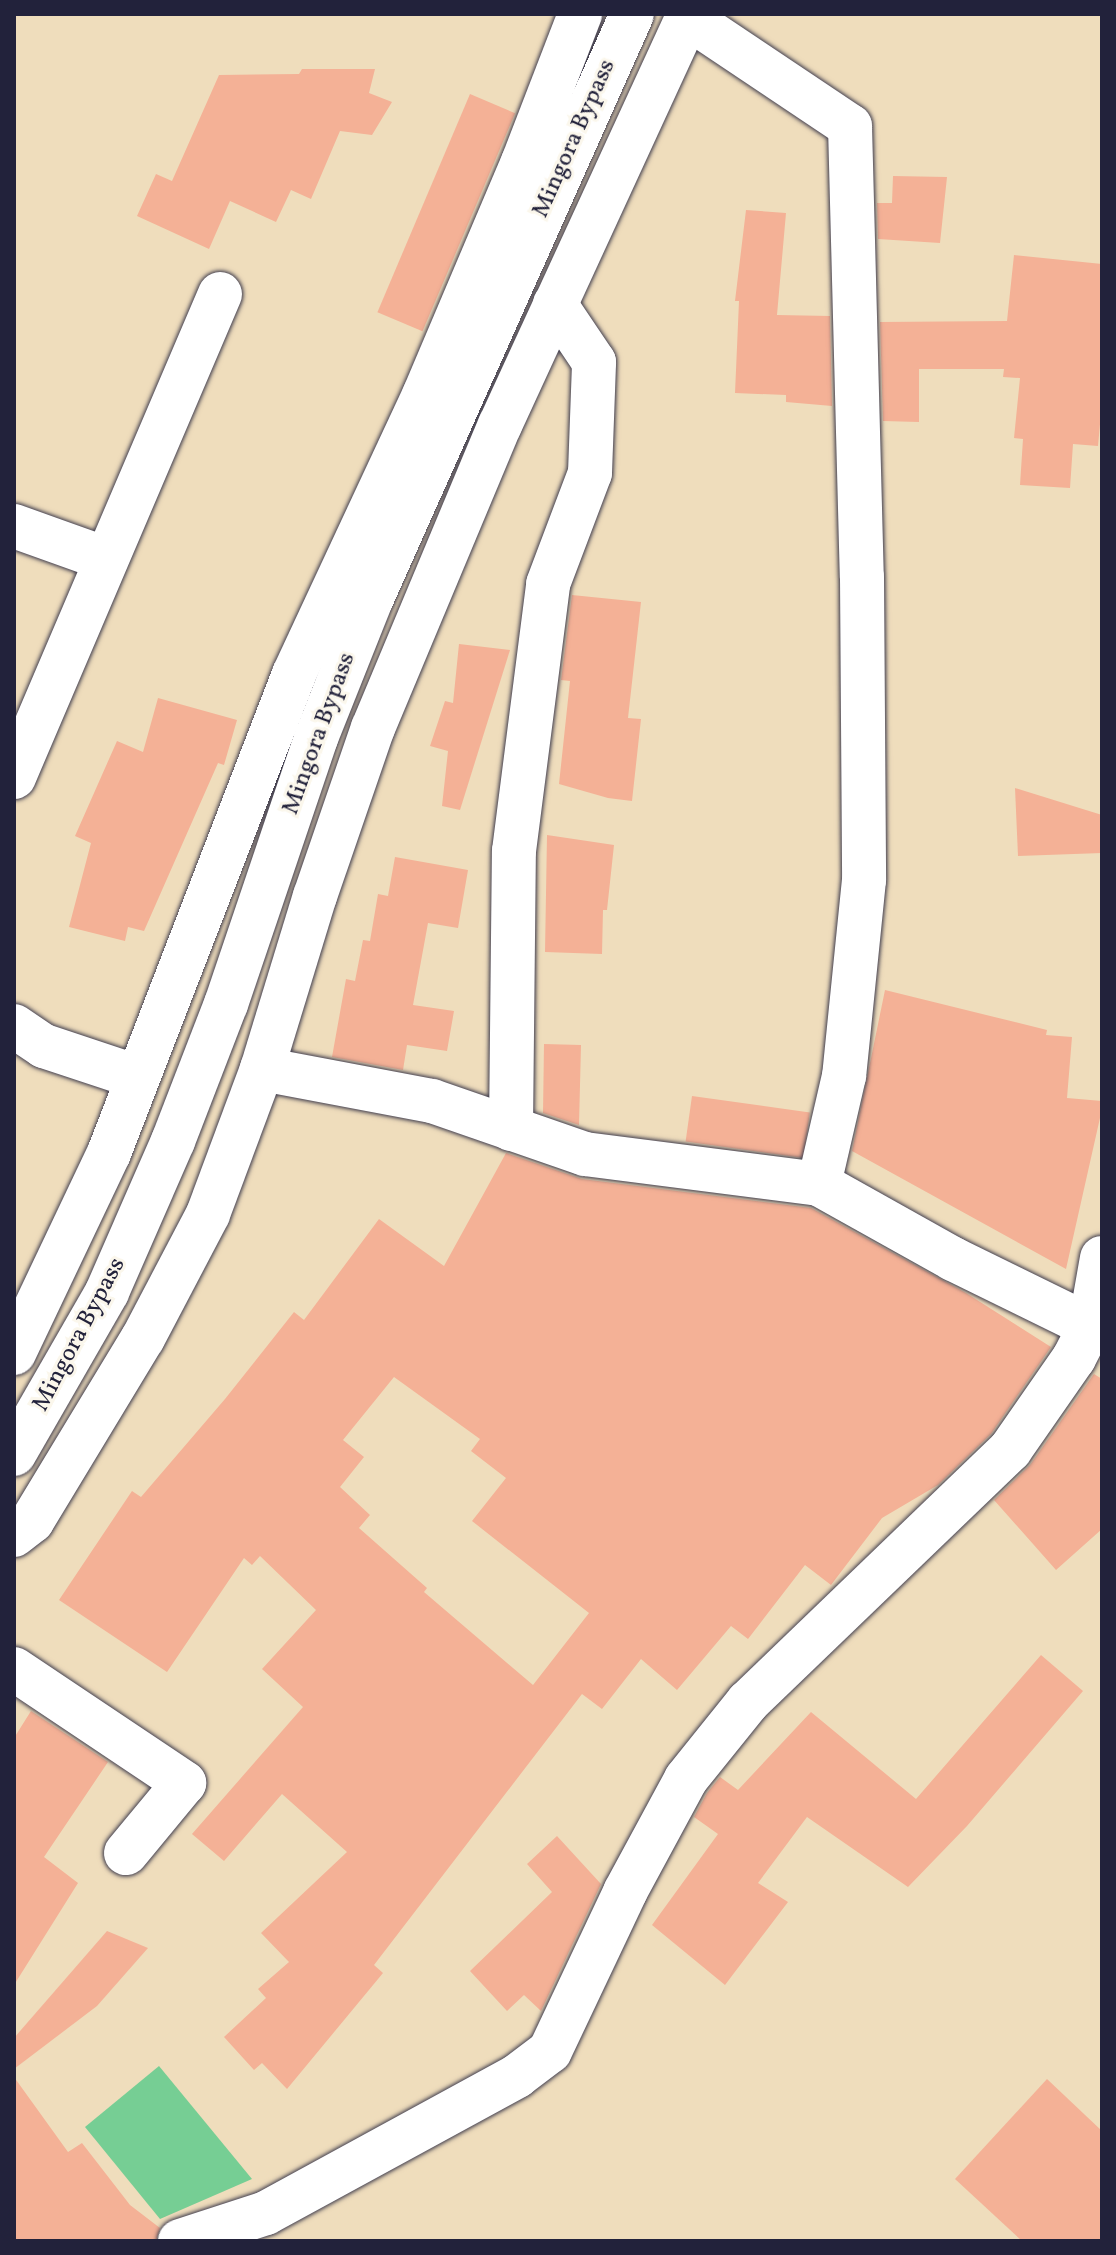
<!DOCTYPE html>
<html>
<head>
<meta charset="utf-8">
<style>
	body { margin:0 }
	#map { position:relative; width:1116px; height:2255px; overflow:hidden; background:#efddbc; font-family:Vollkorn,serif }
	div>[style] { position:absolute }
	.green>* { inset:0; background:#76ce94 }
	.building>* { inset:0; background:#f4b196; transform-origin:0 0 }
	.roads { filter:drop-shadow(0 0 2px #413e4e) drop-shadow(0 0 2px #413e4e) }
	.street>* { height:44px; margin:-22px; padding:0 22px; transform-origin:22px; border-radius:22px; background:#fff }
	.highway>* { height:44px; margin:-22px; padding:0 22px; transform-origin:22px; border-radius:22px; background:#fff }
	span { translate:-50% -50%; white-space:nowrap; text-align:center; line-height:1.15; -webkit-text-stroke:6px #fbf7ec; paint-order:stroke }
	.street-label { font-size:24px; color:#22223b }
	.frame { position:absolute; inset:0; border:16px solid #22223b; pointer-events:none }
</style>
</head>
<body>
<div id="map">
	<div class="green">
		<div style="clip-path:polygon(159px 2066px,252px 2179px,160px 2219px,85px 2127px)"></div>
	</div>
	<div class="building">
		<div style="clip-path:polygon(302px 69px,375px 69px,369px 93px,392px 102px,372px 135px,340px 131px,311px 199px,291px 190px,276px 222px,230px 201px,209px 249px,137px 216px,156px 174px,172px 181px,219px 75px,299px 74px)"></div>
		<div style="left:470px;top:94px;width:49px;height:237px;rotate:23deg"></div>
		<div style="clip-path:polygon(893px 176px,947px 177px,940px 243px,878px 239px,877px 203px,892px 203px)"></div>
		<div style="clip-path:polygon(746px 210px,786px 213px,777px 315px,830px 316px,832px 406px,786px 402px,786px 395px,735px 393px,739px 301px,735px 301px)"></div>
		<div style="clip-path:polygon(1014px 255px,1102px 264px,1102px 402px,1098px 446px,1073px 444px,1070px 488px,1020px 485px,1023px 439px,1014px 438px,1020px 378px,1003px 377px,1004px 369px,919px 369px,919px 422px,883px 421px,880px 322px,1007px 321px)"></div>
		<div style="clip-path:polygon(572px 595px,641px 602px,628px 718px,641px 719px,632px 801px,608px 798px,559px 784px,570px 681px,561px 680px)"></div>
		<div style="clip-path:polygon(459px 644px,510px 650px,460px 810px,442px 806px,448px 751px,430px 746px,445px 701px,453px 703px)"></div>
		<div style="clip-path:polygon(158px 698px,237px 720px,224px 765px,218px 763px,144px 931px,128px 927px,125px 941px,69px 927px,91px 843px,75px 836px,117px 741px,143px 752px)"></div>
		<div style="clip-path:polygon(1015px 788px,1102px 815px,1102px 853px,1018px 856px)"></div>
		<div style="clip-path:polygon(547px 835px,614px 845px,607px 910px,603px 910px,602px 954px,545px 952px)"></div>
		<div style="clip-path:polygon(395px 857px,468px 870px,458px 928px,428px 923px,413px 1005px,454px 1011px,447px 1051px,407px 1045px,403px 1070px,332px 1057px,346px 979px,355px 981px,363px 940px,370px 941px,378px 894px,388px 896px)"></div>
		<div style="clip-path:polygon(885px 990px,1047px 1030px,1046px 1035px,1072px 1037px,1067px 1098px,1102px 1101px,1102px 1109px,1066px 1269px,852px 1151px)"></div>
		<div style="clip-path:polygon(544px 1044px,581px 1045px,579px 1125px,543px 1113px)"></div>
		<div style="left:692px;top:1096px;width:119px;height:46px;rotate:8deg"></div>
		<div style="clip-path:polygon(evenodd,506px 1153px,582px 1179px,811px 1208px,966px 1293px,1051px 1347px,991px 1434px,938px 1485px,882px 1518px,831px 1585px,805px 1565px,748px 1639px,731px 1626px,677px 1690px,641px 1659px,602px 1709px,582px 1694px,374px 1965px,383px 1973px,287px 2089px,262px 2063px,254px 2070px,224px 2037px,266px 1998px,258px 1989px,289px 1962px,261px 1933px,347px 1852px,282px 1794px,224px 1861px,192px 1834px,303px 1707px,262px 1669px,316px 1610px,260px 1556px,252px 1565px,244px 1558px,167px 1672px,59px 1600px,132px 1491px,141px 1497px,225px 1399px,294px 1312px,304px 1320px,379px 1219px,444px 1266px,506px 1153px,394px 1377px,480px 1439px,471px 1451px,506px 1478px,472px 1521px,589px 1613px,533px 1685px,424px 1592px,427px 1588px,359px 1528px,370px 1515px,340px 1487px,364px 1457px,343px 1440px,394px 1377px)"></div>
		<div style="clip-path:polygon(1094px 1374px,1102px 1379px,1102px 1529px,1056px 1570px,994px 1500px,1030px 1465px)"></div>
		<div style="clip-path:polygon(1041px 1655px,1083px 1691px,967px 1826px,908px 1887px,807px 1817px,758px 1883px,788px 1902px,725px 1985px,652px 1925px,718px 1834px,694px 1817px,707px 1793px,720px 1777px,738px 1790px,811px 1712px,916px 1799px)"></div>
		<div style="clip-path:polygon(31px 1711px,108px 1762px,44px 1857px,78px 1883px,14px 1985px,14px 1738px)"></div>
		<div style="clip-path:polygon(557px 1836px,601px 1884px,541px 2011px,524px 1995px,507px 2011px,470px 1971px,552px 1892px,527px 1864px)"></div>
		<div style="clip-path:polygon(107px 1931px,148px 1948px,97px 2006px,14px 2069px,14px 2038px)"></div>
		<div style="clip-path:polygon(14px 2077px,68px 2152px,82px 2143px,130px 2205px,160px 2228px,156px 2241px,14px 2241px)"></div>
		<div style="clip-path:polygon(1047px 2079px,1102px 2131px,1102px 2241px,1022px 2241px,955px 2179px)"></div>
	</div>
	<div class="roads">
		<div class="street">
			<div style="left:687px;top:17px;width:196px;rotate:33.8deg"></div>
			<div style="left:850px;top:126px;width:451px;rotate:88.5deg"></div>
			<div style="left:862px;top:577px;width:303px;rotate:89.6deg"></div>
			<div style="left:864px;top:880px;width:197px;rotate:95.8deg"></div>
			<div style="left:844px;top:1076px;width:111px;rotate:103deg"></div>
			<div style="left:14px;top:526px;width:98px;rotate:19.7deg"></div>
			<div style="left:14px;top:777px;width:525px;rotate:-66.9deg"></div>
			<div style="left:14px;top:1026px;width:36px;rotate:34deg"></div>
			<div style="left:44px;top:1046px;width:98px;rotate:18.4deg"></div>
			<div style="left:262px;top:1069px;width:173px;rotate:10.7deg"></div>
			<div style="left:432px;top:1101px;width:162px;rotate:19.1deg"></div>
			<div style="left:585px;top:1154px;width:236px;rotate:7.3deg"></div>
			<div style="left:819px;top:1184px;width:154px;rotate:29.2deg"></div>
			<div style="left:953px;top:1259px;width:166px;rotate:26.1deg"></div>
			<div style="left:511px;top:1129px;width:278px;rotate:-89.4deg"></div>
			<div style="left:514px;top:851px;width:269px;rotate:-82.7deg"></div>
			<div style="left:548px;top:584px;width:119px;rotate:-69.3deg"></div>
			<div style="left:590px;top:473px;width:111px;rotate:-87.9deg"></div>
			<div style="left:594px;top:362px;width:70px;rotate:-123.9deg"></div>
			<div style="left:14px;top:1353px;width:221px;rotate:-64.6deg"></div>
			<div style="left:109px;top:1153px;width:513px;rotate:-68.88deg"></div>
			<div style="left:294px;top:674px;width:308px;rotate:-65deg"></div>
			<div style="left:424px;top:395px;width:253px;rotate:-67deg"></div>
			<div style="left:523px;top:162px;width:159px;rotate:-68.9deg"></div>
			<div style="left:14px;top:1535px;width:23px;rotate:-38deg"></div>
			<div style="left:32px;top:1521px;width:214px;rotate:-58.8deg"></div>
			<div style="left:143px;top:1338px;width:140px;rotate:-62.3deg"></div>
			<div style="left:208px;top:1214px;width:155px;rotate:-69.6deg"></div>
			<div style="left:262px;top:1069px;width:181px;rotate:-73deg"></div>
			<div style="left:315px;top:896px;width:178px;rotate:-71deg"></div>
			<div style="left:373px;top:728px;width:329px;rotate:-67.3deg"></div>
			<div style="left:500px;top:425px;width:452px;rotate:-65.3deg"></div>
			<div style="left:14px;top:1669px;width:205px;rotate:33.8deg"></div>
			<div style="left:184px;top:1783px;width:91px;rotate:129.6deg"></div>
			<div style="left:180px;top:2241px;width:90px;rotate:-18deg"></div>
			<div style="left:266px;top:2213px;width:286px;rotate:-28.6deg"></div>
			<div style="left:517px;top:2076px;width:41px;rotate:-37.1deg"></div>
			<div style="left:550px;top:2051px;width:176px;rotate:-64.7deg"></div>
			<div style="left:625px;top:1892px;width:128px;rotate:-61.6deg"></div>
			<div style="left:686px;top:1779px;width:99px;rotate:-51.2deg"></div>
			<div style="left:748px;top:1702px;width:364px;rotate:-43.9deg"></div>
			<div style="left:1010px;top:1450px;width:112px;rotate:-55.2deg"></div>
			<div style="left:1074px;top:1358px;width:36px;rotate:-63deg"></div>
			<div style="left:1090px;top:1326px;width:69px;rotate:-80deg"></div>
		</div>
		<div class="highway">
			<div style="left:14px;top:1454px;width:187px;rotate:-60.1deg"></div>
			<div style="left:107px;top:1292px;width:165px;rotate:-66.4deg"></div>
			<div style="left:173px;top:1141px;width:147px;rotate:-68.9deg"></div>
			<div style="left:226px;top:1004px;width:281px;rotate:-71.3deg"></div>
			<div style="left:316px;top:738px;width:149px;rotate:-68.3deg"></div>
			<div style="left:371px;top:600px;width:641px;rotate:-65.99deg"></div>
		</div>
	</div>
	<div class="street-label">
		<span style="left:575px;top:139px;rotate:-66deg">Mingora Bypass</span>
		<span style="left:320px;top:734px;rotate:-70deg">Mingora Bypass</span>
		<span style="left:80px;top:1335px;rotate:-62deg">Mingora Bypass</span>
	</div>
	<div class="frame"></div>
</div>
</body>
</html>
